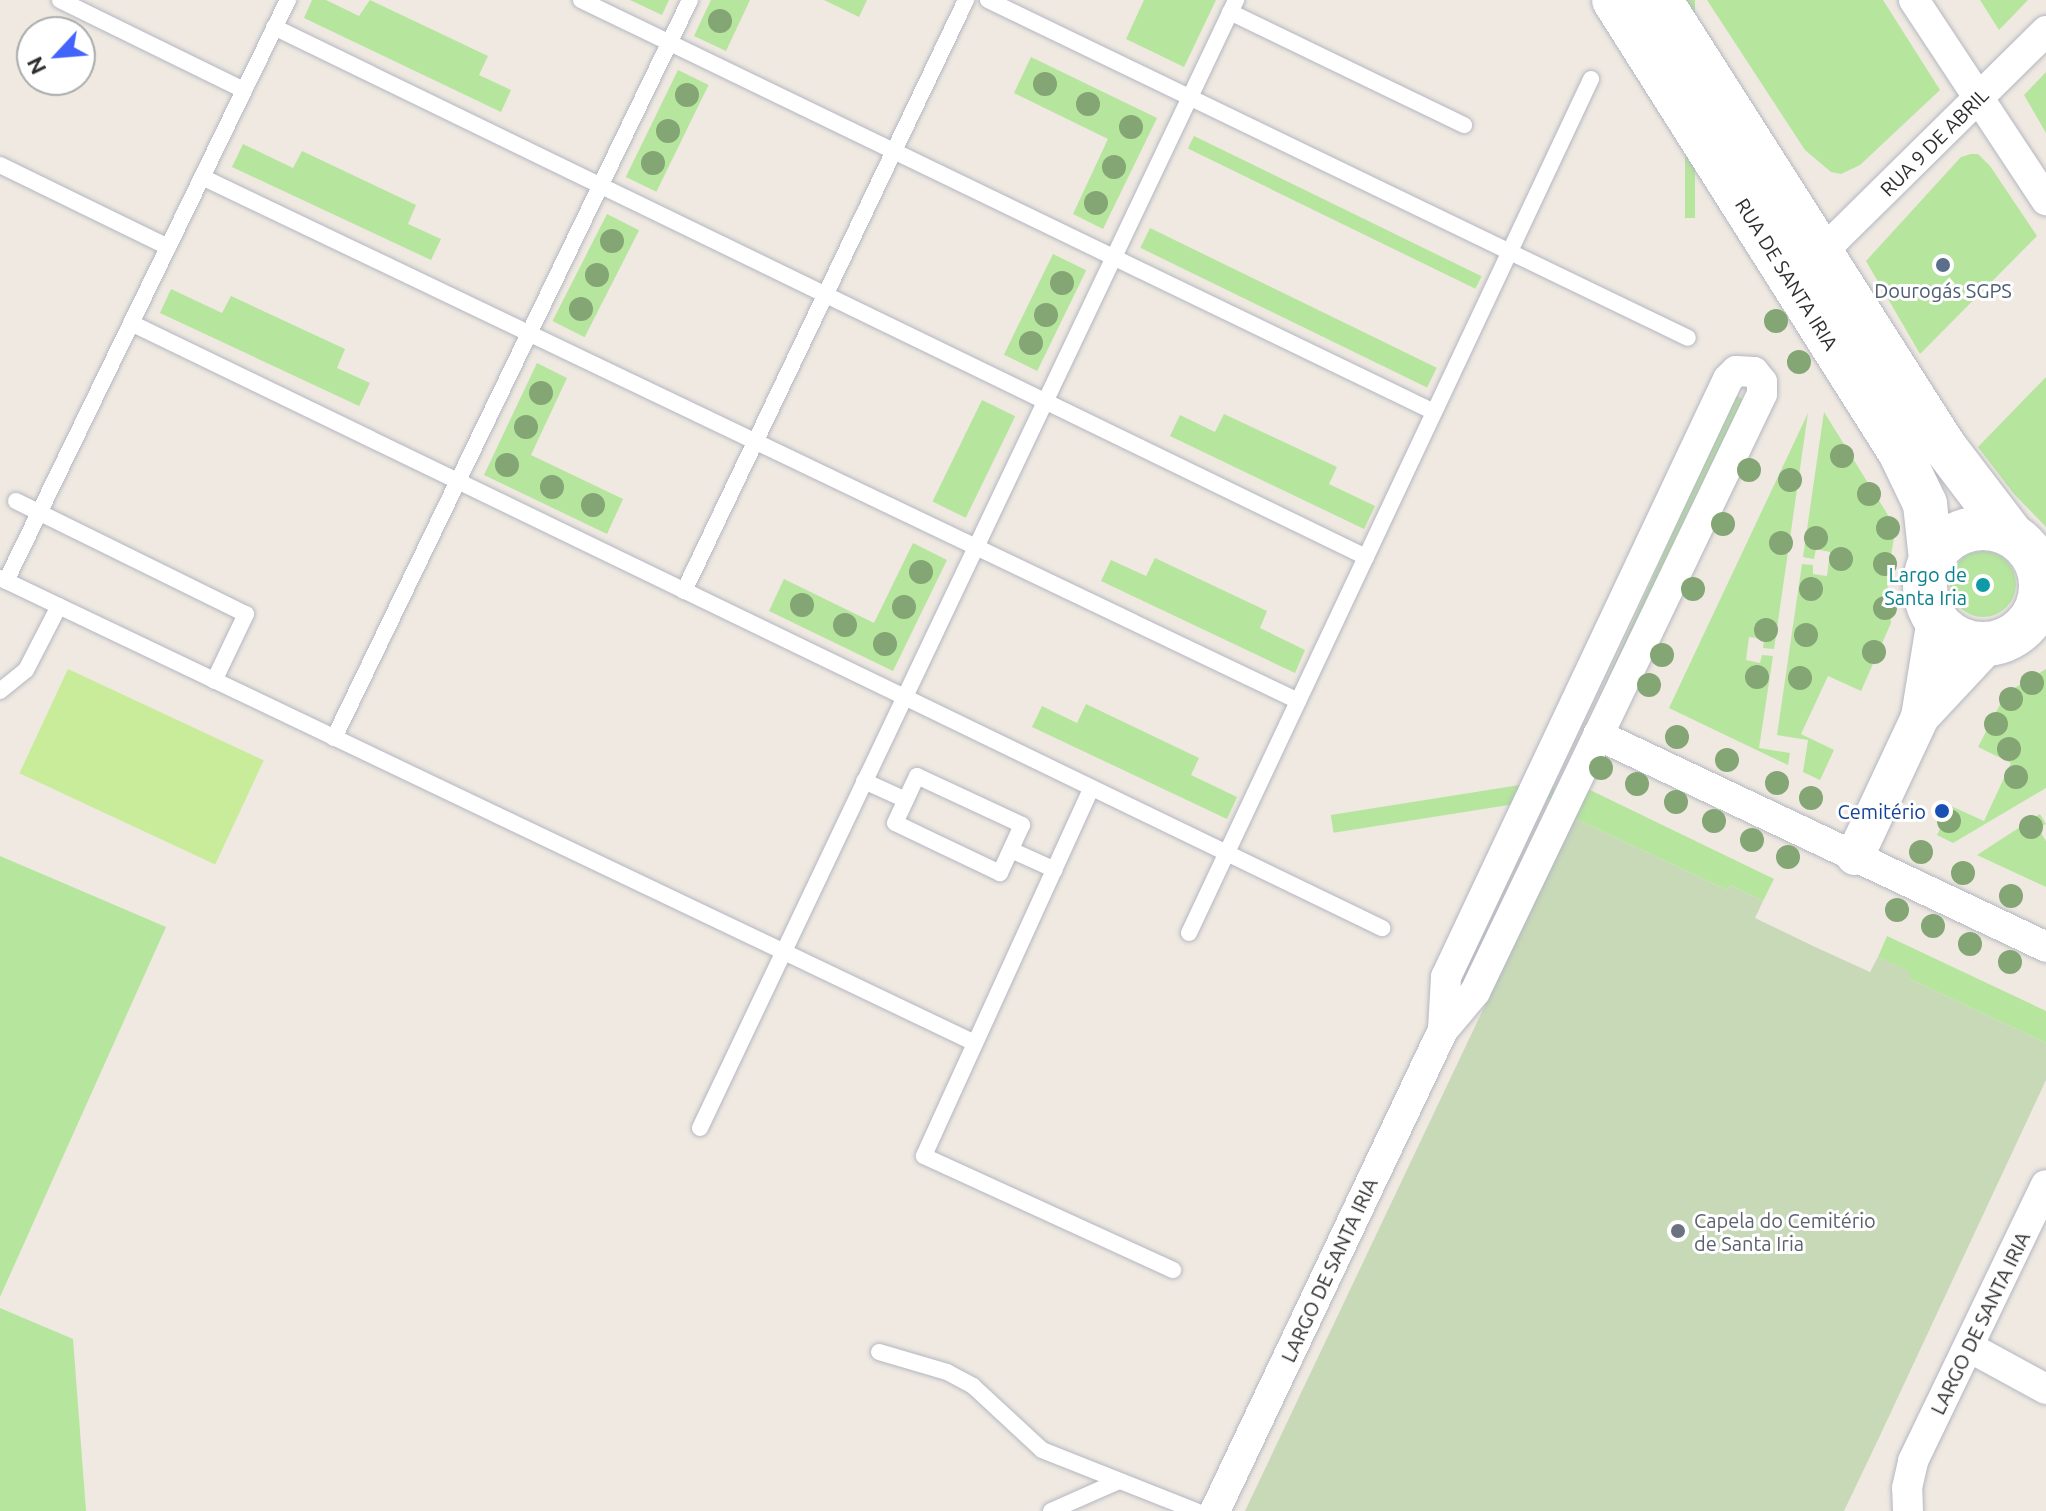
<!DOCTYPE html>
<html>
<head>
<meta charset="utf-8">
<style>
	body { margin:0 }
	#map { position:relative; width:2046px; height:1511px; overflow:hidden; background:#efe9e1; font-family:Ubuntu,sans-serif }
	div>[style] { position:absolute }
	.green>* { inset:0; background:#b6e59e; transform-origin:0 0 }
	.round { border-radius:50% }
	.cemetery>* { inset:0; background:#c8d9b8 }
	.pitch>* { inset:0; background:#c9ec9a; transform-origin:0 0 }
	.roads { filter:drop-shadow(0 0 2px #b4b7c1) drop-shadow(0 0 2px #b4b7c1) }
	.service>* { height:16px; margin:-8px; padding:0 8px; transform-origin:8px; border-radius:8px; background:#fff }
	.minor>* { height:30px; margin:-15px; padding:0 15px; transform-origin:15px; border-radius:15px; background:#fff }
	.tertiary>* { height:38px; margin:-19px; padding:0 19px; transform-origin:19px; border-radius:19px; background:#fff }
	.secondary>* { height:44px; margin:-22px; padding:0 22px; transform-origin:22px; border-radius:22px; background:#fff }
	.secondary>.ring { margin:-22px; padding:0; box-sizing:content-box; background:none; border:44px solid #fff; border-radius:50% }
	.trees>* { width:24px; height:24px; margin:-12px; border-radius:50%; background:#84a574 }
	.dots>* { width:22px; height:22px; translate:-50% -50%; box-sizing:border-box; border:4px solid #fff; border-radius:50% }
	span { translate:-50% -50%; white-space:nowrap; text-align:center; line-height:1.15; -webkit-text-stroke:6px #fff; paint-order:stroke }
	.street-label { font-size:20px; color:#2e2e2e }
	.service-label { font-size:20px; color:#4e5e75 }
	.culture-label { font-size:20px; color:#0d838f }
	.right { translate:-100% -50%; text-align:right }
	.transit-label { font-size:20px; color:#164399 }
	.worship-label { font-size:20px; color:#5b616d }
	.left { translate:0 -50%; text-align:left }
	.north { position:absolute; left:16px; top:16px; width:80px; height:80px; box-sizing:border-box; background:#fff; border:2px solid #ababab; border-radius:50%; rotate:244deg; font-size:22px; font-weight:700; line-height:32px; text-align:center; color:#2e2e2e }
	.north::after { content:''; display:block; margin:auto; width:28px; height:36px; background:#4264fb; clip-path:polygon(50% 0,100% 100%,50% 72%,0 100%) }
</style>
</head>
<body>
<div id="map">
	<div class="green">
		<div style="clip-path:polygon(312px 0,326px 0,359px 16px,370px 0,488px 56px,479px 75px,511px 90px,501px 112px,304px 18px)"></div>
		<div style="clip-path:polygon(630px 0,669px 0,662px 15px)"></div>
		<div style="clip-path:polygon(711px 0,750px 0,726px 51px,694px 36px)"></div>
		<div style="clip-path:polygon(824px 0,867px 0,859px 17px)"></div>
		<div style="clip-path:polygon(1144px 0,1216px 0,1184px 67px,1126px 39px)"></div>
		<div style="left:1685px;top:0;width:10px;height:218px"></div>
		<div style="clip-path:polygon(1707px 0,1883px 0,1940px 90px,1860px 165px,1841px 174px,1831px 172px,1805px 150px)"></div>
		<div style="clip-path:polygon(1980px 0,2028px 0,1999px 30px)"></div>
		<div style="clip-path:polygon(1031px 57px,1157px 118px,1103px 229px,1073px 214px,1108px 139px,1014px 93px)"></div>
		<div style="left:678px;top:70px;width:34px;height:119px;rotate:26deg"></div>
		<div style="clip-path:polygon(2046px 72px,2046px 133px,2024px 95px)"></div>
		<div style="left:1194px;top:136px;width:320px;height:14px;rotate:26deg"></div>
		<div style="clip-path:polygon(243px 144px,293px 168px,302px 151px,416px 205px,408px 224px,441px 239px,431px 260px,232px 167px)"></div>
		<div style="clip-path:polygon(1971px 154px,1978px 154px,1990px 166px,2037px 236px,1920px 354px,1866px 261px,1961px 157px)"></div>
		<div style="left:607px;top:214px;width:36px;height:120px;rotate:27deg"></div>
		<div style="left:1150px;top:228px;width:319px;height:22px;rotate:26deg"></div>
		<div style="left:1053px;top:254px;width:37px;height:112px;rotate:26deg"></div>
		<div style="clip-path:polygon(171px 289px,222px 313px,231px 296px,345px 349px,337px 368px,370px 383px,359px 406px,160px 313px)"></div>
		<div style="clip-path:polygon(537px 363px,567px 378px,531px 455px,623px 499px,607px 534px,484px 475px)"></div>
		<div style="clip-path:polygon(2046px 377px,2046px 527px,2014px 494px,1978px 447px)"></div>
		<div style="left:1734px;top:395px;width:12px;height:352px;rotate:24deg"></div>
		<div style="left:982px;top:400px;width:37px;height:113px;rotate:26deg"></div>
		<div style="clip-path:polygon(1824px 412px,1891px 520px,1894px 538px,1887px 578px,1891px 623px,1861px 691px,1828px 676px,1801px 734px,1834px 750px,1820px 780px,1803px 772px,1808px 740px,1777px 735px,1802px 564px,1813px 565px,1813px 574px,1827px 576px,1830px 552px,1816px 549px,1814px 559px,1803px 557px)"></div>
		<div style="clip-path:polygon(1808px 413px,1774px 649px,1763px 648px,1764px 639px,1749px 637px,1746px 660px,1760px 663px,1762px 655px,1773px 656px,1759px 748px,1790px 753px,1788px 765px,1669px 708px)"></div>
		<div style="clip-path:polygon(1224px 414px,1337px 467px,1329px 484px,1375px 506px,1364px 529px,1170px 436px,1180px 415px,1215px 432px)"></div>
		<div style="clip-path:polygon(913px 543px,947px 560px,893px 671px,769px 611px,784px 579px,874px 623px)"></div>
		<div class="round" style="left:1950px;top:551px;width:66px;height:66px"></div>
		<div style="clip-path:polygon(1155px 558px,1267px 611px,1260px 628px,1305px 650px,1295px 673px,1101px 581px,1111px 560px,1146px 576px)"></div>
		<div style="clip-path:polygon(2046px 669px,2046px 788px,1953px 843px,1937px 835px,1951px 806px,1984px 821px,2011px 763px,1978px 747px,2006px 693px)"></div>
		<div style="clip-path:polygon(1086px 704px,1199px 758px,1191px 775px,1237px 797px,1227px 819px,1032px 727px,1042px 706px,1077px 723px)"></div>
		<div style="left:1552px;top:780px;width:18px;height:224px;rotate:81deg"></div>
		<div style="clip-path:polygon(1588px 789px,1774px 879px,1763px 901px,1730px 885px,1727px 890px,1574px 818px)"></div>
		<div style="clip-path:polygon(2040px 814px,2046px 824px,2038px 828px,2046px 841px,2046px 887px,1977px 855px)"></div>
		<div style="clip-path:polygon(0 856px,166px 927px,0 1297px)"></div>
		<div style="clip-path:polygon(1887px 936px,2046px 1011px,2046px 1043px,1908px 978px,1910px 972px,1878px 957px)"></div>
		<div style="clip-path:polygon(0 1308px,73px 1339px,86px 1511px,0 1511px)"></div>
	</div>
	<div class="cemetery">
		<div style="clip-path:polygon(1574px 818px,1727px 890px,1730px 885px,1763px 901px,1755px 918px,1813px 946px,1870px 972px,1878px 957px,1911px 972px,1908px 978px,2046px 1043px,2046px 1080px,1877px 1442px,1844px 1511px,1245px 1511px)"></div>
	</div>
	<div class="pitch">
		<div style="left:68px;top:669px;width:216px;height:115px;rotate:25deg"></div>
	</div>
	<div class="roads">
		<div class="service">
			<div style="left:60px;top:0;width:205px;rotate:26.1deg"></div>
			<div style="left:581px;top:0;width:947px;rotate:25.78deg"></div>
			<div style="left:988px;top:0;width:777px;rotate:25.77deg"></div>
			<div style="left:1230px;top:12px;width:260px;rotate:25.8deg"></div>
			<div style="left:274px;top:27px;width:1214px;rotate:25.89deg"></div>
			<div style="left:0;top:165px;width:187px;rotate:26deg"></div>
			<div style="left:202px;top:177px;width:1215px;rotate:25.55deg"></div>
			<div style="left:131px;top:323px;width:1390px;rotate:25.81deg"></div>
			<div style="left:16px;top:501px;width:256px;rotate:26.2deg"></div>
			<div style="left:246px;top:614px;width:74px;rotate:115.5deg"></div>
			<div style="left:0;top:578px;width:1080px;rotate:25.5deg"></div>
			<div style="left:6px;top:581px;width:646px;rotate:-64.11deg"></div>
			<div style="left:684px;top:591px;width:655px;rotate:-64.49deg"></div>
			<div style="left:0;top:691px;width:33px;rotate:-39deg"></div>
			<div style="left:26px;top:670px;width:72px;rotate:-62.7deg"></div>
			<div style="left:334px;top:738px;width:819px;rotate:-64.25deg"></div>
			<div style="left:917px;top:776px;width:116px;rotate:25deg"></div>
			<div style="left:1022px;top:825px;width:53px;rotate:114.6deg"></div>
			<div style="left:1000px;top:873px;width:116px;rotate:-154.5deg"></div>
			<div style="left:895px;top:823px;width:52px;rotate:-64.9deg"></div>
			<div style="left:864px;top:781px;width:46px;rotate:24.3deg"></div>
			<div style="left:1091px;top:789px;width:403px;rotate:114.5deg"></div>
			<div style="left:924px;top:1156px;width:274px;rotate:24.6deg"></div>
			<div style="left:1011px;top:850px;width:48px;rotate:24.4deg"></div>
			<div style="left:1189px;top:933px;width:944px;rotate:-64.79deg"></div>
			<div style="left:700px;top:1128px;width:1249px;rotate:-64.58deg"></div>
			<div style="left:879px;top:1352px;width:71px;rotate:16.4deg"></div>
			<div style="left:947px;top:1372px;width:30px;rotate:28deg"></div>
			<div style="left:973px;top:1386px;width:94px;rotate:42.8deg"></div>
			<div style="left:1042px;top:1450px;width:166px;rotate:21.6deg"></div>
			<div style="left:1051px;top:1511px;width:74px;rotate:-23.8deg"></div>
		</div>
		<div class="minor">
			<div style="left:1914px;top:0;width:240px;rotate:56.6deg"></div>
			<div style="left:1821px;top:253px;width:316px;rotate:-44.6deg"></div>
			<div style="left:1598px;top:735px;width:496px;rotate:25.3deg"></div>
			<div style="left:1969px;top:1347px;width:88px;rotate:28.6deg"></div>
			<div style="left:1215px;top:1511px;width:532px;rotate:-64.64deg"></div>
			<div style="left:1443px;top:1030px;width:50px;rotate:-49.9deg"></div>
			<div style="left:1475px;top:992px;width:663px;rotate:-64.36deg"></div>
			<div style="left:1762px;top:394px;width:12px;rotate:-90deg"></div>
			<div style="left:1762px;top:382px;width:13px;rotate:-129deg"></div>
			<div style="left:1754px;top:372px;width:18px;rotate:-177deg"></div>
			<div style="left:1736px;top:371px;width:11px;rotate:135deg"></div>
			<div style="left:1728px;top:379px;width:661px;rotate:115.25deg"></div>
			<div style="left:1446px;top:977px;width:53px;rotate:93.2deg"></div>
			<div style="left:1908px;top:1511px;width:23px;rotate:-92deg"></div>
			<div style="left:1907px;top:1488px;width:28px;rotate:-77deg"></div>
			<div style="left:1913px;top:1461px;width:306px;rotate:-64.3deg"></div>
		</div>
		<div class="tertiary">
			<div style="left:1920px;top:717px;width:100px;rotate:-47deg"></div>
			<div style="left:1855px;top:856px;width:153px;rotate:-64.9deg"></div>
			<div style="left:1920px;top:717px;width:99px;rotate:-80.7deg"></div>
		</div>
		<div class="secondary">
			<div style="left:1614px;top:0;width:535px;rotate:57.68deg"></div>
			<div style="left:1900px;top:452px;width:58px;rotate:64.3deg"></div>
			<div style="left:1925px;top:504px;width:55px;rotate:83.8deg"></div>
			<div style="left:1660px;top:0;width:529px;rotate:57.51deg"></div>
			<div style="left:1944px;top:446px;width:111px;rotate:52.7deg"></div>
			<div class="ring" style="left:1925px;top:528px;width:72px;height:72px"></div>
		</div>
	</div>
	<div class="trees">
		<div style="left:720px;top:21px"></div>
		<div style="left:1045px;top:84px"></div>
		<div style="left:687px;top:95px"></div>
		<div style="left:1088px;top:104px"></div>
		<div style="left:1131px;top:127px"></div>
		<div style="left:668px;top:131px"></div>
		<div style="left:653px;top:163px"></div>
		<div style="left:1114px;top:167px"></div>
		<div style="left:1096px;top:203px"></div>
		<div style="left:612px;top:241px"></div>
		<div style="left:597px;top:275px"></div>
		<div style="left:1062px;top:283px"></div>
		<div style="left:581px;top:309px"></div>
		<div style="left:1046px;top:315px"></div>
		<div style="left:1776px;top:321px"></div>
		<div style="left:1031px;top:343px"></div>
		<div style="left:1799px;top:362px"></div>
		<div style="left:541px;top:393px"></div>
		<div style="left:526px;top:427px"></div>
		<div style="left:1842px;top:456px"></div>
		<div style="left:507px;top:465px"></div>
		<div style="left:1749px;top:470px"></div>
		<div style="left:1790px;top:480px"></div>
		<div style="left:552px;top:487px"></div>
		<div style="left:1869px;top:494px"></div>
		<div style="left:593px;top:505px"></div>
		<div style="left:1723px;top:524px"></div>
		<div style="left:1888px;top:528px"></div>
		<div style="left:1816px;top:538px"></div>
		<div style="left:1781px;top:543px"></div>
		<div style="left:1841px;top:559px"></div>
		<div style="left:1885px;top:564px"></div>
		<div style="left:921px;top:572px"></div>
		<div style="left:1693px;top:589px"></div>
		<div style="left:1811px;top:589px"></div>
		<div style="left:802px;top:605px"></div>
		<div style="left:904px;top:607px"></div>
		<div style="left:1885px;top:608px"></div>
		<div style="left:845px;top:625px"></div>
		<div style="left:1766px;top:630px"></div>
		<div style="left:1806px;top:635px"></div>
		<div style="left:885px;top:644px"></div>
		<div style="left:1874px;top:652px"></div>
		<div style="left:1662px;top:655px"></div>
		<div style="left:1757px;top:677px"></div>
		<div style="left:1800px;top:678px"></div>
		<div style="left:2032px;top:683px"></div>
		<div style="left:1649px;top:685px"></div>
		<div style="left:2011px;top:699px"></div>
		<div style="left:1996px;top:724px"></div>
		<div style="left:1677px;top:737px"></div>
		<div style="left:2009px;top:749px"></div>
		<div style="left:1727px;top:760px"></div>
		<div style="left:1601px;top:768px"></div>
		<div style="left:2016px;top:777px"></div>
		<div style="left:1777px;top:783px"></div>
		<div style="left:1637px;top:784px"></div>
		<div style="left:1811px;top:798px"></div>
		<div style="left:1676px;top:802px"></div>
		<div style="left:1714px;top:821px"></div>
		<div style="left:1949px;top:821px"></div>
		<div style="left:2031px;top:827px"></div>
		<div style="left:1752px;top:840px"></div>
		<div style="left:1921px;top:852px"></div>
		<div style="left:1788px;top:857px"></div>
		<div style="left:1963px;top:873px"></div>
		<div style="left:2011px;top:896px"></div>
		<div style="left:1897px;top:910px"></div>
		<div style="left:1933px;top:926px"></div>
		<div style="left:1970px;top:944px"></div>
		<div style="left:2010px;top:962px"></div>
	</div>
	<div class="dots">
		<div style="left:1943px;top:265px;background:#5c6f8a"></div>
		<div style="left:1983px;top:585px;background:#0f9aa8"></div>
		<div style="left:1942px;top:811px;background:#1a4fb4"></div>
		<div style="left:1678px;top:1231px;background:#6b7280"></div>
	</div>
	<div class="street-label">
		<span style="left:1934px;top:142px;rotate:-45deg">RUA 9 DE ABRIL</span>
		<span style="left:1787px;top:274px;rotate:58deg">RUA DE SANTA IRIA</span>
		<span style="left:1329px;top:1270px;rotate:-65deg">LARGO DE SANTA IRIA</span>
		<span style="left:1980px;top:1323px;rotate:-64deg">LARGO DE SANTA IRIA</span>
	</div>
	<div class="service-label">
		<span style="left:1943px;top:290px">Dourogás SGPS</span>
	</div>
	<div class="culture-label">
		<span class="right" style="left:1967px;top:586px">Largo de<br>Santa Iria</span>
	</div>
	<div class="transit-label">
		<span class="right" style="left:1926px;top:811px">Cemitério</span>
	</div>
	<div class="worship-label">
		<span class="left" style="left:1694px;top:1232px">Capela do Cemitério<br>de Santa Iria</span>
	</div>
	<div class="north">N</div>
</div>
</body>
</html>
